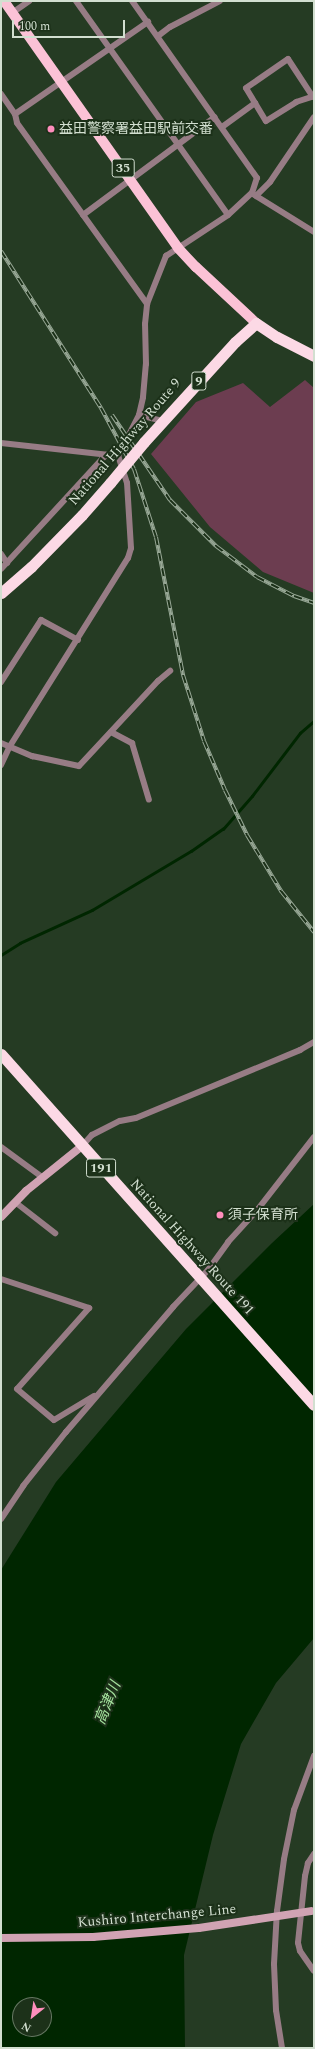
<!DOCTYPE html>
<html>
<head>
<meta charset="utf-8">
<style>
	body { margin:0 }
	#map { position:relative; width:315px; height:2049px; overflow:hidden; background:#253b23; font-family:Spectral,"Noto Sans JP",serif }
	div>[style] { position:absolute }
	.green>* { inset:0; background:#6c3d50 }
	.water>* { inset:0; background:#002600 }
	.stream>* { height:2.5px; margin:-1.25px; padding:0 1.25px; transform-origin:1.25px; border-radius:1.25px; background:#002600 }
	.minor>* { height:6px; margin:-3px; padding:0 3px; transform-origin:3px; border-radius:3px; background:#977c85 }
	.secondary>* { height:8px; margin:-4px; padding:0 4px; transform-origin:4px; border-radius:4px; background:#d0a3b3 }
	.primary>* { height:10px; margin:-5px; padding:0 5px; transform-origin:5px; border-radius:5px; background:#fbc2d6 }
	.trunk>* { height:11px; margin:-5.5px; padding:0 5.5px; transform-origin:5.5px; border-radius:5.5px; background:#fcd9e5 }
	.rail>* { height:4px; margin-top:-2px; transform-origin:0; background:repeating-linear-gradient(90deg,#1c3119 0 8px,#98a896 0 16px); box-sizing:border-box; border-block:1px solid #98a896 }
	.secondary-bridge>* { height:8px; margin:-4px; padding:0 4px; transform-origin:4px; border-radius:4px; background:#d0a3b3 }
	.trunk-bridge>* { height:11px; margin:-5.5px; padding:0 5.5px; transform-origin:5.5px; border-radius:5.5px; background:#fcd9e5 }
	.dots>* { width:11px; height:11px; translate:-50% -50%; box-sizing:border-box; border:2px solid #1c3119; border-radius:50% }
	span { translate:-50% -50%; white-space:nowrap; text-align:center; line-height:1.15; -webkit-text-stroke:4px #1c3119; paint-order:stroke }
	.shield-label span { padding:1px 3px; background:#1c3119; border:1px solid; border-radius:3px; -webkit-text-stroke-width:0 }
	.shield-label { font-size:13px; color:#d2dfd0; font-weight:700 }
	.poi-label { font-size:14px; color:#d2dfd0 }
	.left { translate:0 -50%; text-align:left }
	.street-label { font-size:14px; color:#d2dfd0 }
	.water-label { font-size:15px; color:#a5e29e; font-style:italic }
	.frame { position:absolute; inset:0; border:2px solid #d2dfd0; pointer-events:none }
	.north { position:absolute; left:12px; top:1997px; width:40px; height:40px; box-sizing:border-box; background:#1c3119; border:1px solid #657762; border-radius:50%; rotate:210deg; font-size:11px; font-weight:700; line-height:16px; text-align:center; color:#d2dfd0 }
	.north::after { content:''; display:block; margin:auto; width:14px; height:18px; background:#fe8ebc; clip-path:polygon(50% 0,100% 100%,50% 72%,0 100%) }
	.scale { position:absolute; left:12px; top:20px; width:113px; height:18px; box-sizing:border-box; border:2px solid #d2dfd0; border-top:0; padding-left:5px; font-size:12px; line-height:14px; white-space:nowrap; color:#d2dfd0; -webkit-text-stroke:3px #1c3119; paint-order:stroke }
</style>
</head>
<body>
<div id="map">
	<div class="green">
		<div style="clip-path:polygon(305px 380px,314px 388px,314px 593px,263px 572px,210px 527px,151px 454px,196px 402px,243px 383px,270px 407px)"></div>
	</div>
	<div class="water">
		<div style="clip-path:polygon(evenodd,314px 1204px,314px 1638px,276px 1683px,241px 1744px,213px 1835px,184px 1955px,185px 2048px,1px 2048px,1px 1570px,56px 1482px,186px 1329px,272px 1243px,314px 1204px,20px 2005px,44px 2005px,44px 2029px,20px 2029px,20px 2005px)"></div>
	</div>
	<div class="stream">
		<div style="left:1px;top:955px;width:22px;rotate:-32deg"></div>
		<div style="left:20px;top:943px;width:79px;rotate:-24.6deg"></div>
		<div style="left:92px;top:910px;width:115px;rotate:-30.8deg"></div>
		<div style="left:191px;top:851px;width:39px;rotate:-35deg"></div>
		<div style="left:223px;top:829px;width:44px;rotate:-48.7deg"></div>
		<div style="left:252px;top:796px;width:79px;rotate:-52.7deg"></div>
		<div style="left:300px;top:733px;width:18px;rotate:-41deg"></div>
	</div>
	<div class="minor">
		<div style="left:76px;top:1px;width:262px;rotate:54.6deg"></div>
		<div style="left:12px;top:13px;width:21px;rotate:-35deg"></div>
		<div style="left:158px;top:36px;width:15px;rotate:-37deg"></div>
		<div style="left:170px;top:27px;width:56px;rotate:-27.5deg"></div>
		<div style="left:1px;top:94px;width:24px;rotate:55deg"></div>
		<div style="left:15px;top:114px;width:9px;rotate:77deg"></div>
		<div style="left:17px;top:123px;width:223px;rotate:54.3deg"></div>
		<div style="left:255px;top:103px;width:21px;rotate:59deg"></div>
		<div style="left:266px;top:121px;width:36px;rotate:-32deg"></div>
		<div style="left:296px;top:102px;width:19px;rotate:-18deg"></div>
		<div style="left:15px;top:114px;width:162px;rotate:-34.7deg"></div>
		<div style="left:222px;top:127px;width:41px;rotate:-36deg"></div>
		<div style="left:255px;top:103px;width:17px;rotate:-121deg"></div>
		<div style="left:246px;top:88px;width:51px;rotate:-34.6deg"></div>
		<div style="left:288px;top:59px;width:45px;rotate:56.7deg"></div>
		<div style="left:253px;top:194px;width:72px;rotate:31.9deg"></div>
		<div style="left:256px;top:196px;width:20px;rotate:-45deg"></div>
		<div style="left:270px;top:182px;width:78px;rotate:-55.9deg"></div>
		<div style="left:83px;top:215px;width:164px;rotate:-36.6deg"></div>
		<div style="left:139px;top:415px;width:25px;rotate:14deg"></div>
		<div style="left:1px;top:443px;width:118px;rotate:6.3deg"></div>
		<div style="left:118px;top:456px;width:46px;rotate:-62.9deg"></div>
		<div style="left:139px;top:415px;width:18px;rotate:-77deg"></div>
		<div style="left:143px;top:397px;width:33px;rotate:-85deg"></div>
		<div style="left:146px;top:364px;width:40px;rotate:-91.4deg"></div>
		<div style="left:145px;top:324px;width:20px;rotate:-84deg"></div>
		<div style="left:147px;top:304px;width:52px;rotate:-68.4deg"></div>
		<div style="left:166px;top:256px;width:74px;rotate:-33.5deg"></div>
		<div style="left:228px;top:215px;width:33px;rotate:-43deg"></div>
		<div style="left:252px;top:193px;width:16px;rotate:-72deg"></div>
		<div style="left:257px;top:178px;width:217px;rotate:-125.2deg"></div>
		<div style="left:1px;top:554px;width:11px;rotate:56deg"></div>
		<div style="left:1px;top:569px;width:155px;rotate:-47.4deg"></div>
		<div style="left:1px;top:682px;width:74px;rotate:-57.2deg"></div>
		<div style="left:41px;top:620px;width:42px;rotate:28.4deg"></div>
		<div style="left:111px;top:732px;width:24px;rotate:28deg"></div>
		<div style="left:132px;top:743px;width:59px;rotate:73.4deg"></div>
		<div style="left:1px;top:743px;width:34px;rotate:23deg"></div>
		<div style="left:32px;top:756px;width:48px;rotate:12deg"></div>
		<div style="left:79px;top:766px;width:116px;rotate:-47.1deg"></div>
		<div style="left:158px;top:681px;width:16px;rotate:-40deg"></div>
		<div style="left:1px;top:765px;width:21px;rotate:-65deg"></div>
		<div style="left:10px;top:746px;width:222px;rotate:-57.9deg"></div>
		<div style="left:128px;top:558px;width:10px;rotate:-73deg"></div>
		<div style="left:131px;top:548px;width:65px;rotate:-93.5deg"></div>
		<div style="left:127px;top:483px;width:28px;rotate:-108deg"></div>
		<div style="left:82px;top:1146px;width:15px;rotate:-48deg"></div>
		<div style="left:92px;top:1135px;width:31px;rotate:-27deg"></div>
		<div style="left:120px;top:1121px;width:16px;rotate:-11deg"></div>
		<div style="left:136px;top:1118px;width:178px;rotate:-22.5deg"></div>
		<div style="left:300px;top:1050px;width:16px;rotate:-30deg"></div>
		<div style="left:1px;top:1147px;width:51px;rotate:36.2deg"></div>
		<div style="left:15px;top:1202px;width:51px;rotate:37.8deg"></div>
		<div style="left:1px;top:1279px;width:93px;rotate:18.2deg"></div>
		<div style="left:89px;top:1308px;width:108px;rotate:131.6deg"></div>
		<div style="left:17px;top:1389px;width:48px;rotate:40deg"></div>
		<div style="left:54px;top:1420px;width:47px;rotate:-31deg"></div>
		<div style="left:1px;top:1519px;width:40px;rotate:-56deg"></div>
		<div style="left:23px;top:1486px;width:69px;rotate:-51.5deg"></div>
		<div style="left:66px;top:1432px;width:165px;rotate:-49.4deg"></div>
		<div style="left:173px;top:1307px;width:51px;rotate:-46.6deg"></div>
		<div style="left:208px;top:1270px;width:34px;rotate:-54deg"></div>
		<div style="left:228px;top:1242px;width:45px;rotate:-47.7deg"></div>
		<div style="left:258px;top:1209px;width:91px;rotate:-52.1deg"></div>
		<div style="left:314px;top:1854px;width:11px;rotate:124deg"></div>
		<div style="left:308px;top:1863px;width:13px;rotate:103deg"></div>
		<div style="left:305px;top:1876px;width:67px;rotate:96deg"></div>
		<div style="left:298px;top:1943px;width:8px;rotate:76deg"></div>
		<div style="left:300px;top:1951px;width:24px;rotate:55deg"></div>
		<div style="left:282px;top:2048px;width:38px;rotate:-99deg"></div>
		<div style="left:276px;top:2010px;width:46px;rotate:-92.5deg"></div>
		<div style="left:274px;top:1964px;width:53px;rotate:-86.8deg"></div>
		<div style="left:277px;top:1911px;width:52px;rotate:-82.3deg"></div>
		<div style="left:284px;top:1859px;width:50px;rotate:-78.5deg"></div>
		<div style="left:294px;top:1810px;width:58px;rotate:-69.7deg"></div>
	</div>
	<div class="secondary">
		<div style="left:1px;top:1217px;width:36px;rotate:-46deg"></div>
		<div style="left:26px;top:1191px;width:72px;rotate:-38.8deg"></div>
	</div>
	<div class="primary">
		<div style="left:4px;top:1px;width:302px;rotate:54.8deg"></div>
		<div style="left:178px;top:248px;width:26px;rotate:47deg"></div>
		<div style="left:196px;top:267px;width:82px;rotate:43deg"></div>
	</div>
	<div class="trunk">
		<div style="left:144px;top:442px;width:135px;rotate:-47.7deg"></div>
		<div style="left:235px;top:342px;width:28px;rotate:-42deg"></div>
		<div style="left:256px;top:323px;width:25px;rotate:34deg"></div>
		<div style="left:277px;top:337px;width:42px;rotate:27.2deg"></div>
		<div style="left:1px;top:593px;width:40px;rotate:-41deg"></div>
		<div style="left:31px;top:567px;width:73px;rotate:-45.6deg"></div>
		<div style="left:82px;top:515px;width:43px;rotate:-48.8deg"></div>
		<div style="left:1px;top:1054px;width:470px;rotate:48.3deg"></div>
	</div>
	<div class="rail">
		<div style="left:1px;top:251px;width:186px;rotate:57.5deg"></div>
		<div style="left:101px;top:408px;width:69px;rotate:61.6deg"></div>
		<div style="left:134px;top:469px;width:71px;rotate:72.1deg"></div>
		<div style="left:156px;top:537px;width:141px;rotate:78.9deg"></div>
		<div style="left:183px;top:675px;width:69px;rotate:72.3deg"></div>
		<div style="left:204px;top:741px;width:53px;rotate:66.8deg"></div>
		<div style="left:225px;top:790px;width:50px;rotate:63.9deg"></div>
		<div style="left:247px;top:835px;width:66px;rotate:58.7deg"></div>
		<div style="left:281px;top:891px;width:53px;rotate:51.2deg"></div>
		<div style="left:112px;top:415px;width:103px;rotate:55.7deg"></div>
		<div style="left:170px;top:500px;width:65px;rotate:45deg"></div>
		<div style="left:216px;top:546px;width:51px;rotate:37.1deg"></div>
		<div style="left:257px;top:577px;width:42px;rotate:27.2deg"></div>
		<div style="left:294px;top:596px;width:21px;rotate:19deg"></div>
	</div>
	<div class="secondary-bridge">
		<div style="left:1px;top:1938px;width:92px;rotate:-0.6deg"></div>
		<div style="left:93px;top:1937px;width:106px;rotate:-4.9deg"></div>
		<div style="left:199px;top:1928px;width:113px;rotate:-8.6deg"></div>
	</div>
	<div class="trunk-bridge">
		<div style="left:110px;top:483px;width:53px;rotate:-50.3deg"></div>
	</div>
	<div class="dots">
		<div style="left:51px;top:129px;background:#fe8ebc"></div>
		<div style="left:220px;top:1215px;background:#fe8ebc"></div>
	</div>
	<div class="shield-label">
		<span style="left:123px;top:168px">35</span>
		<span style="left:199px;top:381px">9</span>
		<span style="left:101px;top:1168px">191</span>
	</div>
	<div class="poi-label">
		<span class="left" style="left:59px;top:129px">益田警察署益田駅前交番</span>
		<span class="left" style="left:228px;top:1215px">須子保育所</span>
	</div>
	<div class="street-label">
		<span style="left:125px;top:442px;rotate:-49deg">National Highway Route 9</span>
		<span style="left:192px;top:1247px;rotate:48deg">National Highway Route 191</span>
		<span style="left:157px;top:1916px;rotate:-5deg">Kushiro Interchange Line</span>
	</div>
	<div class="water-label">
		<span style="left:108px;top:1703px;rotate:-68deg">高津川</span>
	</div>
	<div class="frame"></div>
	<div class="north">N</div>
	<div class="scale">100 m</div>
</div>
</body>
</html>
